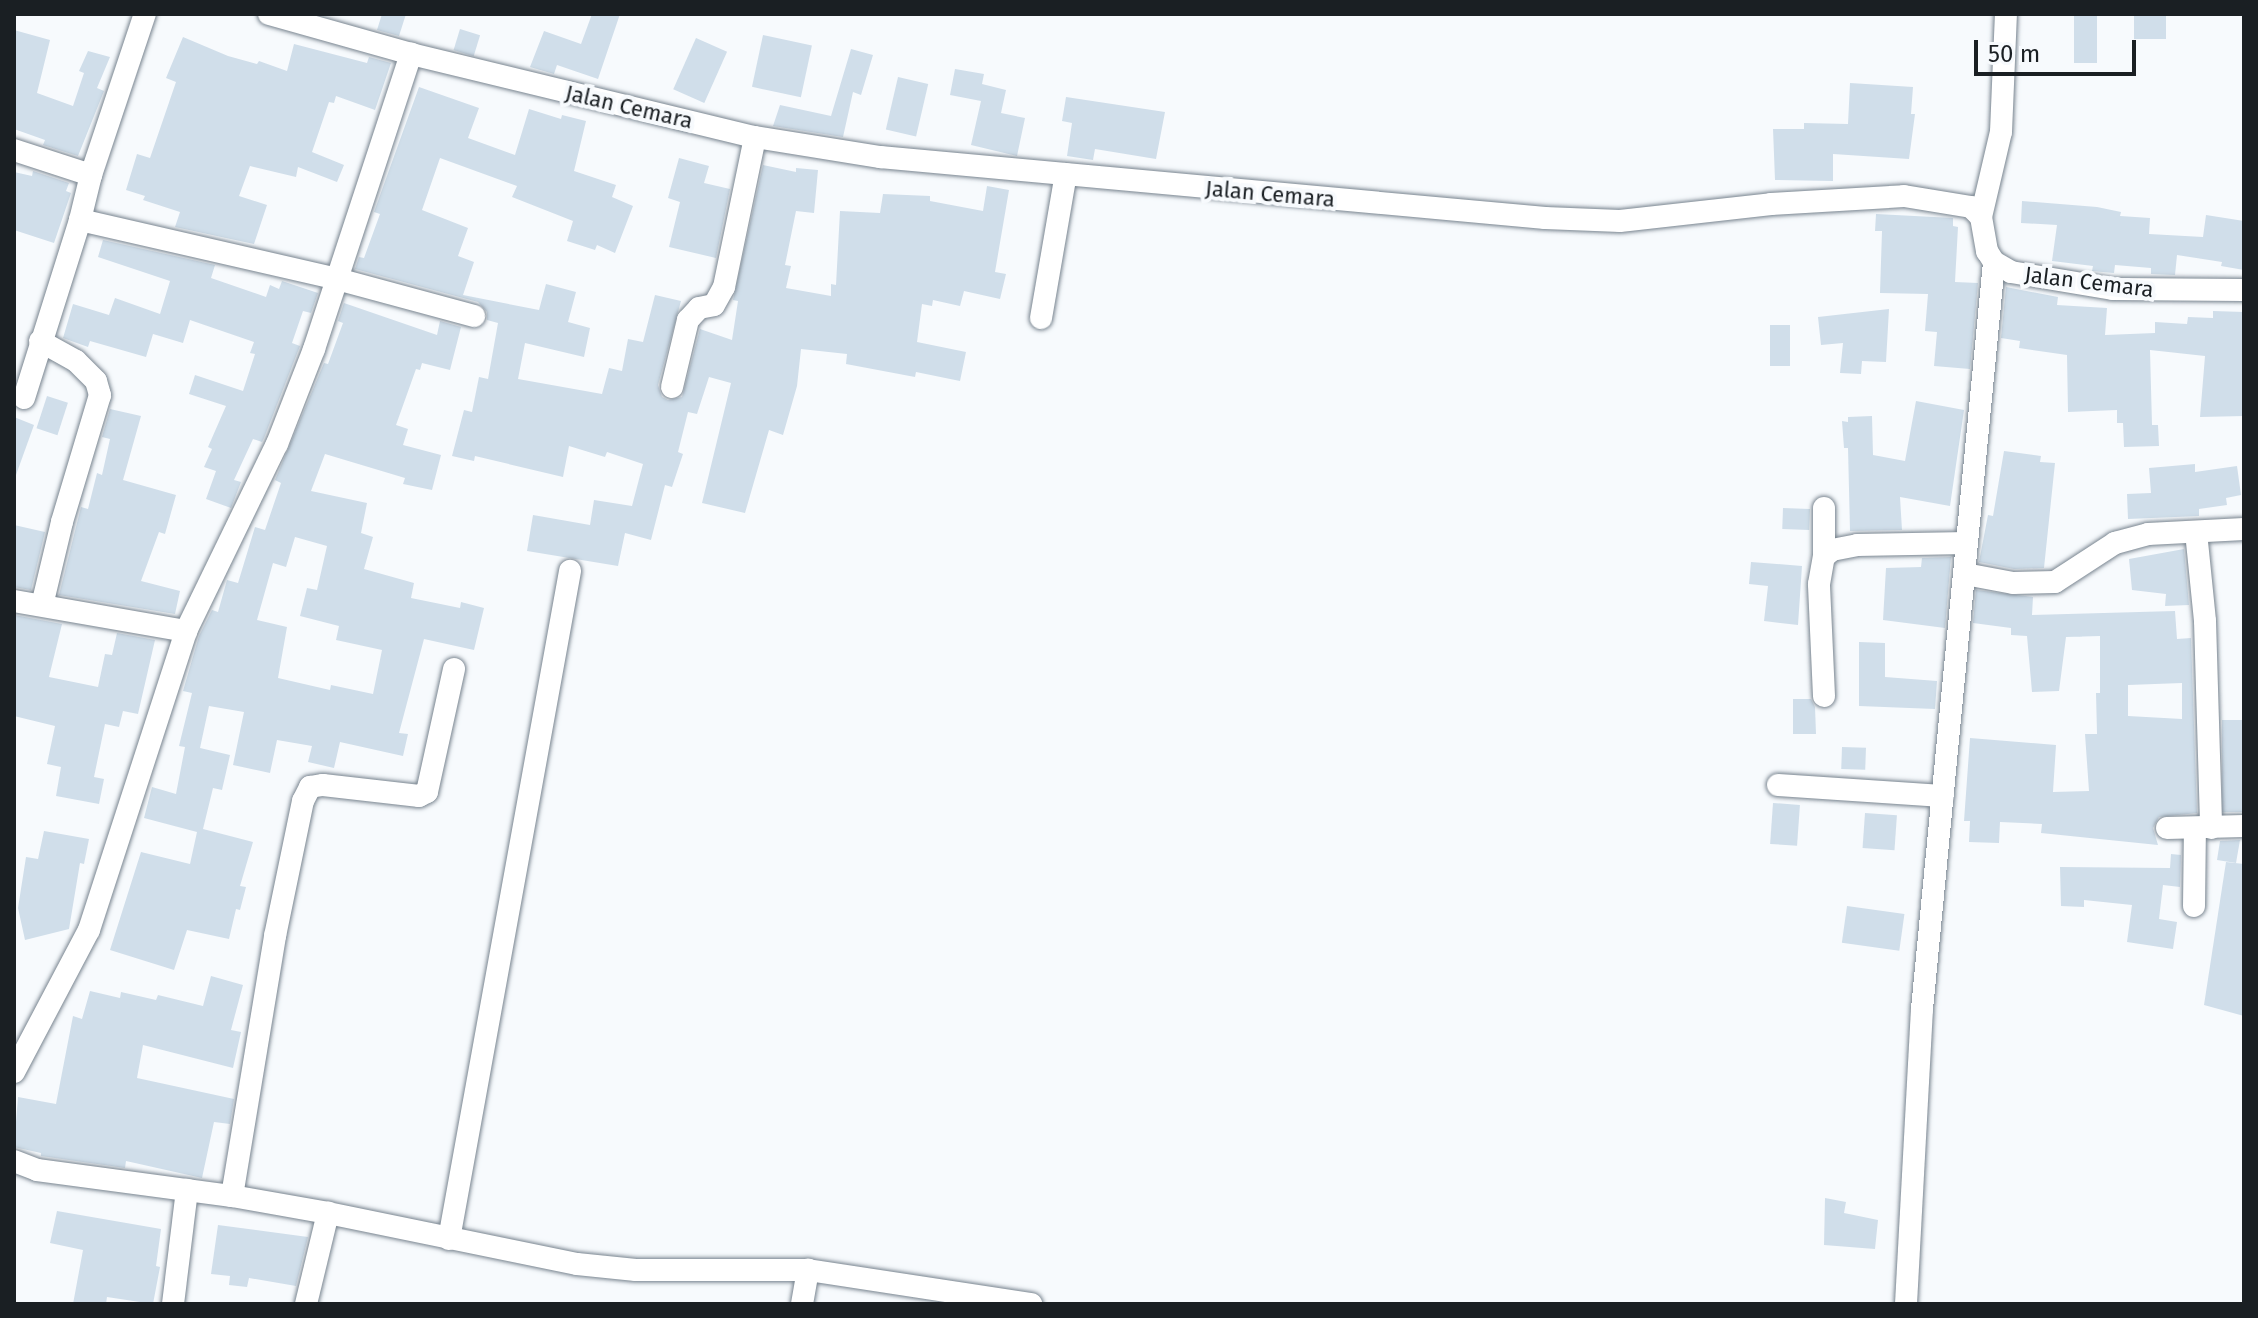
<!DOCTYPE html>
<html>
<head>
<meta charset="utf-8">
<style>
	body { margin:0 }
	#map { position:relative; width:2258px; height:1318px; overflow:hidden; background:#f7fafd; font-family:"Fira Sans",sans-serif }
	div>[style] { position:absolute }
	.building>* { inset:0; background:#d0deea; transform-origin:0 0 }
	.roads { filter:drop-shadow(0 0 2px #78848f) drop-shadow(0 0 2px #78848f) }
	.minor>* { height:22px; margin:-11px; padding:0 11px; transform-origin:11px; border-radius:11px; background:#fff }
	span { translate:-50% -50%; white-space:nowrap; text-align:center; line-height:1.15; -webkit-text-stroke:8px #f7fafd; paint-order:stroke }
	.street-label { font-size:22px; color:#1a1f23 }
	.frame { position:absolute; inset:0; border:16px solid #1a1f23; pointer-events:none }
	.scale { position:absolute; left:1974px; top:40px; width:162px; height:36px; box-sizing:border-box; border:4px solid #1a1f23; border-top:0; padding-left:10px; font-size:24px; line-height:28px; white-space:nowrap; color:#1a1f23; -webkit-text-stroke:6px #f7fafd; paint-order:stroke }
</style>
</head>
<body>
<div id="map">
	<div class="building">
		<div style="clip-path:polygon(382px 14px,406px 14px,399px 36px,377px 30px)"></div>
		<div style="clip-path:polygon(592px 14px,620px 14px,598px 79px,557px 65px,554px 74px,530px 67px,544px 31px,581px 44px)"></div>
		<div style="left:2074px;top:14px;width:23px;height:49px"></div>
		<div style="left:2134px;top:14px;width:32px;height:25px"></div>
		<div style="left:460px;top:29px;width:21px;height:22px;rotate:17deg"></div>
		<div style="clip-path:polygon(14px 30px,50px 40px,37px 93px,73px 106px,84px 73px,79px 71px,88px 51px,110px 57px,97px 88px,104px 91px,78px 156px,43px 145px,45px 140px,14px 129px)"></div>
		<div style="left:763px;top:35px;width:50px;height:53px;rotate:12deg"></div>
		<div style="clip-path:polygon(183px 37px,228px 56px,257px 64px,259px 61px,287px 71px,294px 44px,367px 63px,369px 57px,391px 63px,375px 110px,336px 96px,334px 103px,329px 102px,312px 152px,344px 165px,337px 182px,298px 167px,296px 177px,250px 166px,239px 196px,267px 205px,254px 244px,175px 227px,180px 212px,143px 200px,145px 196px,126px 190px,137px 154px,150px 158px,176px 82px,166px 78px)"></div>
		<div style="left:696px;top:38px;width:34px;height:56px;rotate:24deg"></div>
		<div style="clip-path:polygon(851px 49px,873px 55px,861px 95px,853px 92px,843px 137px,773px 126px,780px 105px,831px 116px)"></div>
		<div style="clip-path:polygon(955px 69px,984px 74px,982px 84px,1006px 90px,1001px 113px,1025px 118px,1017px 156px,971px 145px,981px 101px,950px 95px)"></div>
		<div style="left:898px;top:77px;width:31px;height:54px;rotate:13deg"></div>
		<div style="clip-path:polygon(1850px 83px,1913px 87px,1911px 114px,1915px 114px,1909px 159px,1833px 154px,1833px 181px,1775px 180px,1773px 129px,1804px 129px,1804px 123px,1848px 124px)"></div>
		<div style="clip-path:polygon(419px 87px,479px 108px,468px 138px,515px 155px,529px 109px,561px 119px,562px 115px,586px 121px,574px 171px,616px 185px,612px 197px,633px 206px,615px 253px,597px 245px,595px 250px,567px 241px,573px 221px,512px 197px,517px 186px,440px 158px,422px 210px,468px 228px,458px 256px,474px 262px,463px 295px,539px 310px,546px 284px,576px 292px,568px 322px,590px 328px,584px 357px,525px 343px,518px 379px,602px 394px,609px 368px,622px 371px,628px 339px,643px 342px,655px 295px,681px 301px,658px 385px,662px 397px,668px 400px,682px 397px,700px 329px,732px 340px,738px 301px,733px 300px,763px 165px,796px 172px,796px 168px,818px 170px,814px 213px,796px 211px,785px 265px,791px 266px,786px 288px,831px 296px,831px 284px,836px 285px,840px 211px,880px 213px,883px 194px,930px 196px,930px 201px,983px 211px,987px 186px,1009px 190px,995px 272px,1006px 274px,1000px 299px,964px 291px,960px 306px,933px 300px,932px 306px,922px 304px,917px 342px,966px 352px,960px 381px,916px 372px,915px 377px,846px 364px,847px 354px,801px 349px,797px 386px,783px 435px,769px 430px,745px 513px,702px 503px,731px 383px,709px 377px,697px 414px,688px 412px,678px 452px,683px 454px,672px 487px,665px 485px,651px 540px,625px 533px,618px 566px,527px 551px,533px 515px,590px 525px,594px 500px,632px 506px,643px 464px,607px 452px,605px 457px,569px 446px,563px 477px,475px 456px,474px 461px,452px 456px,464px 410px,472px 412px,479px 377px,488px 379px,498px 323px,487px 320px,487px 312px,478px 302px,355px 269px,359px 257px,364px 258px,380px 214px,374px 212px)"></div>
		<div style="clip-path:polygon(1066px 97px,1165px 112px,1156px 159px,1095px 149px,1093px 160px,1067px 156px,1072px 123px,1062px 121px)"></div>
		<div style="clip-path:polygon(679px 158px,709px 166px,704px 183px,730px 189px,716px 258px,669px 247px,680px 202px,668px 198px)"></div>
		<div style="clip-path:polygon(33px 171px,69px 183px,66px 191px,71px 193px,54px 243px,14px 230px,14px 172px,32px 176px)"></div>
		<div style="clip-path:polygon(2022px 201px,2097px 207px,2121px 212px,2120px 216px,2150px 218px,2149px 234px,2203px 237px,2206px 215px,2244px 221px,2244px 270px,2221px 266px,2222px 262px,2177px 255px,2175px 275px,2151px 274px,2151px 268px,2115px 265px,2114px 273px,2092px 271px,2093px 266px,2052px 261px,2057px 225px,2021px 223px)"></div>
		<div style="clip-path:polygon(1876px 214px,1953px 218px,1953px 226px,1958px 227px,1955px 282px,1978px 283px,1970px 369px,1934px 366px,1937px 332px,1925px 331px,1928px 294px,1880px 293px,1882px 231px,1875px 231px)"></div>
		<div style="clip-path:polygon(103px 240px,215px 265px,211px 278px,266px 297px,270px 285px,279px 289px,282px 281px,318px 293px,311px 313px,303px 311px,292px 343px,300px 346px,264px 438px,262px 442px,253px 439px,234px 480px,241px 482px,231px 508px,206px 499px,216px 471px,204px 467px,212px 449px,208px 447px,226px 406px,189px 394px,195px 375px,243px 391px,255px 354px,250px 353px,254px 342px,190px 320px,183px 343px,153px 334px,146px 357px,90px 341px,88px 347px,63px 338px,73px 304px,109px 315px,115px 298px,160px 314px,170px 281px,98px 257px)"></div>
		<div style="clip-path:polygon(2006px 287px,2058px 297px,2057px 305px,2107px 308px,2105px 335px,2155px 333px,2155px 322px,2187px 324px,2188px 317px,2213px 318px,2213px 311px,2244px 312px,2244px 416px,2200px 417px,2205px 356px,2150px 350px,2152px 425px,2158px 425px,2159px 446px,2124px 447px,2123px 423px,2117px 423px,2117px 410px,2068px 412px,2067px 355px,2019px 348px,2020px 341px,2001px 338px)"></div>
		<div style="clip-path:polygon(evenodd,344px 303px,437px 335px,440px 321px,461px 327px,450px 370px,422px 363px,420px 370px,416px 369px,396px 425px,408px 429px,403px 445px,441px 455px,432px 490px,403px 484px,405px 478px,325px 454px,311px 491px,367px 503px,361px 533px,373px 537px,364px 569px,414px 583px,411px 598px,460px 608px,461px 602px,484px 608px,474px 650px,424px 639px,399px 733px,408px 734px,403px 756px,340px 742px,334px 768px,308px 762px,312px 746px,277px 740px,270px 773px,233px 765px,244px 712px,209px 706px,200px 748px,230px 755px,222px 790px,213px 788px,203px 829px,253px 842px,240px 886px,246px 887px,240px 910px,236px 909px,229px 939px,187px 930px,174px 970px,110px 950px,141px 852px,190px 864px,197px 832px,144px 818px,152px 787px,176px 794px,185px 747px,179px 746px,192px 693px,183px 691px,199px 636px,212px 610px,218px 612px,227px 580px,238px 583px,255px 527px,265px 530px,281px 483px,275px 480px,324px 363px,328px 364px,343px 323px,338px 321px,344px 303px,295px 537px,327px 546px,317px 590px,307px 588px,300px 616px,339px 626px,336px 640px,382px 650px,373px 694px,331px 685px,330px 690px,278px 678px,287px 627px,257px 620px,273px 563px,286px 567px,295px 537px)"></div>
		<div style="clip-path:polygon(1889px 309px,1886px 362px,1862px 361px,1861px 374px,1840px 373px,1843px 343px,1821px 345px,1818px 317px)"></div>
		<div style="left:1770px;top:325px;width:20px;height:41px"></div>
		<div style="left:47px;top:396px;width:22px;height:34px;rotate:18deg"></div>
		<div style="clip-path:polygon(1916px 401px,1964px 410px,1950px 506px,1900px 497px,1902px 530px,1850px 531px,1848px 448px,1844px 448px,1842px 421px,1848px 422px,1848px 417px,1872px 416px,1873px 455px,1905px 461px)"></div>
		<div style="clip-path:polygon(110px 409px,141px 416px,123px 480px,176px 495px,165px 534px,159px 532px,141px 581px,180px 591px,175px 614px,59px 595px,81px 507px,88px 509px,97px 473px,102px 475px,110px 439px,102px 437px)"></div>
		<div style="clip-path:polygon(14px 417px,34px 425px,16px 475px,14px 474px)"></div>
		<div style="clip-path:polygon(2004px 451px,2041px 456px,2040px 462px,2055px 463px,2044px 568px,2014px 569px,1979px 562px,1988px 515px,1993px 516px)"></div>
		<div style="clip-path:polygon(2195px 464px,2195px 472px,2237px 466px,2241px 495px,2226px 498px,2227px 505px,2199px 509px,2199px 516px,2128px 519px,2127px 494px,2151px 493px,2149px 468px)"></div>
		<div style="left:1783px;top:508px;width:27px;height:21px;rotate:2deg"></div>
		<div style="clip-path:polygon(14px 525px,45px 532px,31px 590px,14px 587px)"></div>
		<div style="clip-path:polygon(2184px 549px,2189px 605px,2165px 606px,2166px 594px,2132px 590px,2129px 559px)"></div>
		<div style="clip-path:polygon(1951px 557px,1945px 628px,1883px 620px,1886px 568px,1921px 567px,1922px 558px)"></div>
		<div style="clip-path:polygon(1751px 562px,1802px 566px,1798px 625px,1764px 621px,1768px 586px,1749px 584px)"></div>
		<div style="clip-path:polygon(evenodd,1976px 590px,2033px 597px,2032px 615px,2175px 611px,2177px 639px,2191px 638px,2197px 813px,2159px 817px,2153px 828px,2158px 845px,2041px 833px,2042px 824px,2000px 822px,1999px 843px,1969px 842px,1970px 821px,1964px 821px,1970px 738px,2056px 745px,2053px 792px,2089px 791px,2085px 734px,2097px 734px,2096px 693px,2100px 693px,2100px 636px,2066px 637px,2059px 691px,2032px 692px,2027px 636px,2011px 635px,2011px 628px,1973px 623px,1976px 590px,2182px 683px,2182px 719px,2128px 716px,2128px 685px,2182px 683px)"></div>
		<div style="clip-path:polygon(14px 615px,62px 624px,49px 677px,98px 687px,105px 654px,112px 655px,117px 633px,155px 640px,138px 714px,123px 711px,119px 727px,105px 724px,94px 777px,104px 779px,99px 804px,56px 796px,61px 767px,47px 764px,55px 726px,14px 716px)"></div>
		<div style="clip-path:polygon(1859px 642px,1885px 643px,1885px 677px,1937px 681px,1935px 709px,1859px 706px)"></div>
		<div style="clip-path:polygon(1793px 699px,1811px 699px,1815px 707px,1816px 734px,1793px 734px)"></div>
		<div style="left:2222px;top:720px;width:22px;height:92px"></div>
		<div style="left:1842px;top:747px;width:24px;height:22px;rotate:2deg"></div>
		<div style="left:1773px;top:803px;width:27px;height:41px;rotate:4deg"></div>
		<div style="left:1865px;top:813px;width:32px;height:35px;rotate:4deg"></div>
		<div style="clip-path:polygon(44px 831px,89px 839px,84px 864px,80px 863px,69px 929px,25px 940px,18px 908px,26px 857px,38px 859px)"></div>
		<div style="clip-path:polygon(2240px 840px,2236px 863px,2217px 860px,2220px 841px)"></div>
		<div style="clip-path:polygon(2171px 854px,2181px 855px,2180px 887px,2163px 885px,2159px 919px,2177px 922px,2173px 949px,2127px 942px,2132px 905px,2084px 900px,2084px 907px,2061px 906px,2060px 867px,2170px 868px)"></div>
		<div style="clip-path:polygon(2226px 862px,2244px 864px,2244px 1016px,2204px 1005px)"></div>
		<div style="left:1847px;top:906px;width:58px;height:37px;rotate:8deg"></div>
		<div style="clip-path:polygon(211px 976px,243px 985px,231px 1030px,241px 1032px,233px 1068px,143px 1045px,137px 1078px,234px 1099px,230px 1124px,214px 1122px,202px 1178px,126px 1161px,125px 1168px,41px 1156px,41px 1153px,14px 1147px,18px 1097px,56px 1104px,73px 1016px,82px 1019px,90px 991px,120px 998px,121px 992px,156px 1000px,158px 995px,203px 1006px)"></div>
		<div style="clip-path:polygon(1825px 1198px,1846px 1202px,1844px 1213px,1878px 1220px,1875px 1249px,1824px 1245px)"></div>
		<div style="clip-path:polygon(57px 1211px,161px 1229px,156px 1266px,160px 1267px,153px 1304px,107px 1297px,106px 1304px,73px 1304px,83px 1250px,50px 1243px)"></div>
		<div style="clip-path:polygon(218px 1225px,308px 1237px,296px 1286px,249px 1278px,247px 1287px,229px 1285px,230px 1276px,211px 1274px)"></div>
	</div>
	<div class="roads">
		<div class="minor">
			<div style="left:269px;top:14px;width:148px;rotate:15.7deg"></div>
			<div style="left:411px;top:54px;width:354px;rotate:13.6deg"></div>
			<div style="left:755px;top:137px;width:127px;rotate:9.1deg"></div>
			<div style="left:880px;top:157px;width:668px;rotate:5.24deg"></div>
			<div style="left:1545px;top:218px;width:75px;rotate:2.3deg"></div>
			<div style="left:1620px;top:221px;width:152px;rotate:-6.4deg"></div>
			<div style="left:1771px;top:204px;width:133px;rotate:-3.4deg"></div>
			<div style="left:1904px;top:196px;width:68px;rotate:9.3deg"></div>
			<div style="left:1971px;top:207px;width:14px;rotate:45deg"></div>
			<div style="left:1981px;top:217px;width:35px;rotate:80deg"></div>
			<div style="left:1987px;top:251px;width:13px;rotate:58deg"></div>
			<div style="left:1994px;top:262px;width:20px;rotate:30deg"></div>
			<div style="left:2011px;top:272px;width:103px;rotate:9.5deg"></div>
			<div style="left:2113px;top:289px;width:131px;rotate:0.4deg"></div>
			<div style="left:14px;top:150px;width:81px;rotate:18deg"></div>
			<div style="left:1981px;top:217px;width:87px;rotate:-76.8deg"></div>
			<div style="left:2001px;top:132px;width:118px;rotate:-87.6deg"></div>
			<div style="left:80px;top:220px;width:264px;rotate:12.9deg"></div>
			<div style="left:337px;top:279px;width:142px;rotate:15.1deg"></div>
			<div style="left:1041px;top:318px;width:146px;rotate:-80.2deg"></div>
			<div style="left:40px;top:341px;width:41px;rotate:29.1deg"></div>
			<div style="left:76px;top:361px;width:28px;rotate:45deg"></div>
			<div style="left:96px;top:381px;width:15px;rotate:74deg"></div>
			<div style="left:100px;top:395px;width:133px;rotate:106.7deg"></div>
			<div style="left:62px;top:522px;width:85px;rotate:103.5deg"></div>
			<div style="left:672px;top:387px;width:69px;rotate:-76.6deg"></div>
			<div style="left:688px;top:320px;width:16px;rotate:-47deg"></div>
			<div style="left:699px;top:308px;width:15px;rotate:-11deg"></div>
			<div style="left:714px;top:305px;width:21px;rotate:-61deg"></div>
			<div style="left:724px;top:287px;width:153px;rotate:-78.3deg"></div>
			<div style="left:24px;top:398px;width:187px;rotate:-72.5deg"></div>
			<div style="left:80px;top:220px;width:46px;rotate:-76.3deg"></div>
			<div style="left:91px;top:175px;width:170px;rotate:-71.5deg"></div>
			<div style="left:1824px;top:508px;width:49px;rotate:90deg"></div>
			<div style="left:2196px;top:532px;width:89px;rotate:84.2deg"></div>
			<div style="left:2205px;top:621px;width:207px;rotate:88.3deg"></div>
			<div style="left:1965px;top:574px;width:49px;rotate:10.6deg"></div>
			<div style="left:2013px;top:583px;width:42px;rotate:-1.4deg"></div>
			<div style="left:2055px;top:582px;width:72px;rotate:-33deg"></div>
			<div style="left:2115px;top:543px;width:34px;rotate:-15deg"></div>
			<div style="left:2148px;top:534px;width:96px;rotate:-3deg"></div>
			<div style="left:14px;top:601px;width:175px;rotate:9.9deg"></div>
			<div style="left:1824px;top:696px;width:112px;rotate:-92.6deg"></div>
			<div style="left:1819px;top:584px;width:27px;rotate:-80deg"></div>
			<div style="left:1824px;top:557px;width:11px;rotate:-41deg"></div>
			<div style="left:1832px;top:550px;width:25px;rotate:-11deg"></div>
			<div style="left:1857px;top:545px;width:110px;rotate:-1deg"></div>
			<div style="left:1778px;top:785px;width:165px;rotate:3.8deg"></div>
			<div style="left:2167px;top:828px;width:77px;rotate:-1.5deg"></div>
			<div style="left:2194px;top:906px;width:78px;rotate:-89.3deg"></div>
			<div style="left:14px;top:1072px;width:161px;rotate:-62.2deg"></div>
			<div style="left:89px;top:930px;width:314px;rotate:-72deg"></div>
			<div style="left:186px;top:631px;width:208px;rotate:-64.1deg"></div>
			<div style="left:277px;top:444px;width:102px;rotate:-68.7deg"></div>
			<div style="left:314px;top:349px;width:311px;rotate:-71.8deg"></div>
			<div style="left:14px;top:1161px;width:25px;rotate:21deg"></div>
			<div style="left:37px;top:1170px;width:197px;rotate:7.6deg"></div>
			<div style="left:232px;top:1196px;width:97px;rotate:10deg"></div>
			<div style="left:328px;top:1213px;width:254px;rotate:11.6deg"></div>
			<div style="left:577px;top:1264px;width:59px;rotate:5.8deg"></div>
			<div style="left:636px;top:1270px;width:172px"></div>
			<div style="left:808px;top:1270px;width:226px;rotate:8.7deg"></div>
			<div style="left:232px;top:1196px;width:264px;rotate:-80.6deg"></div>
			<div style="left:275px;top:936px;width:138px;rotate:-78.3deg"></div>
			<div style="left:303px;top:801px;width:16px;rotate:-63deg"></div>
			<div style="left:310px;top:787px;width:13px;rotate:-9deg"></div>
			<div style="left:323px;top:785px;width:97px;rotate:6.5deg"></div>
			<div style="left:419px;top:796px;width:9px;rotate:-27deg"></div>
			<div style="left:427px;top:792px;width:126px;rotate:-77.6deg"></div>
			<div style="left:449px;top:1239px;width:679px;rotate:-79.73deg"></div>
			<div style="left:173px;top:1304px;width:115px;rotate:-83deg"></div>
			<div style="left:306px;top:1304px;width:94px;rotate:-76.4deg"></div>
			<div style="left:802px;top:1304px;width:35px;rotate:-80deg"></div>
			<div style="left:1906px;top:1304px;width:295px;rotate:-86.9deg"></div>
			<div style="left:1922px;top:1009px;width:750px;rotate:-84.49deg"></div>
		</div>
	</div>
	<div class="street-label">
		<span style="left:629px;top:107px;rotate:13deg">Jalan Cemara</span>
		<span style="left:1270px;top:194px;rotate:5deg">Jalan Cemara</span>
		<span style="left:2089px;top:282px;rotate:7deg">Jalan Cemara</span>
	</div>
	<div class="frame"></div>
	<div class="scale">50 m</div>
</div>
</body>
</html>
